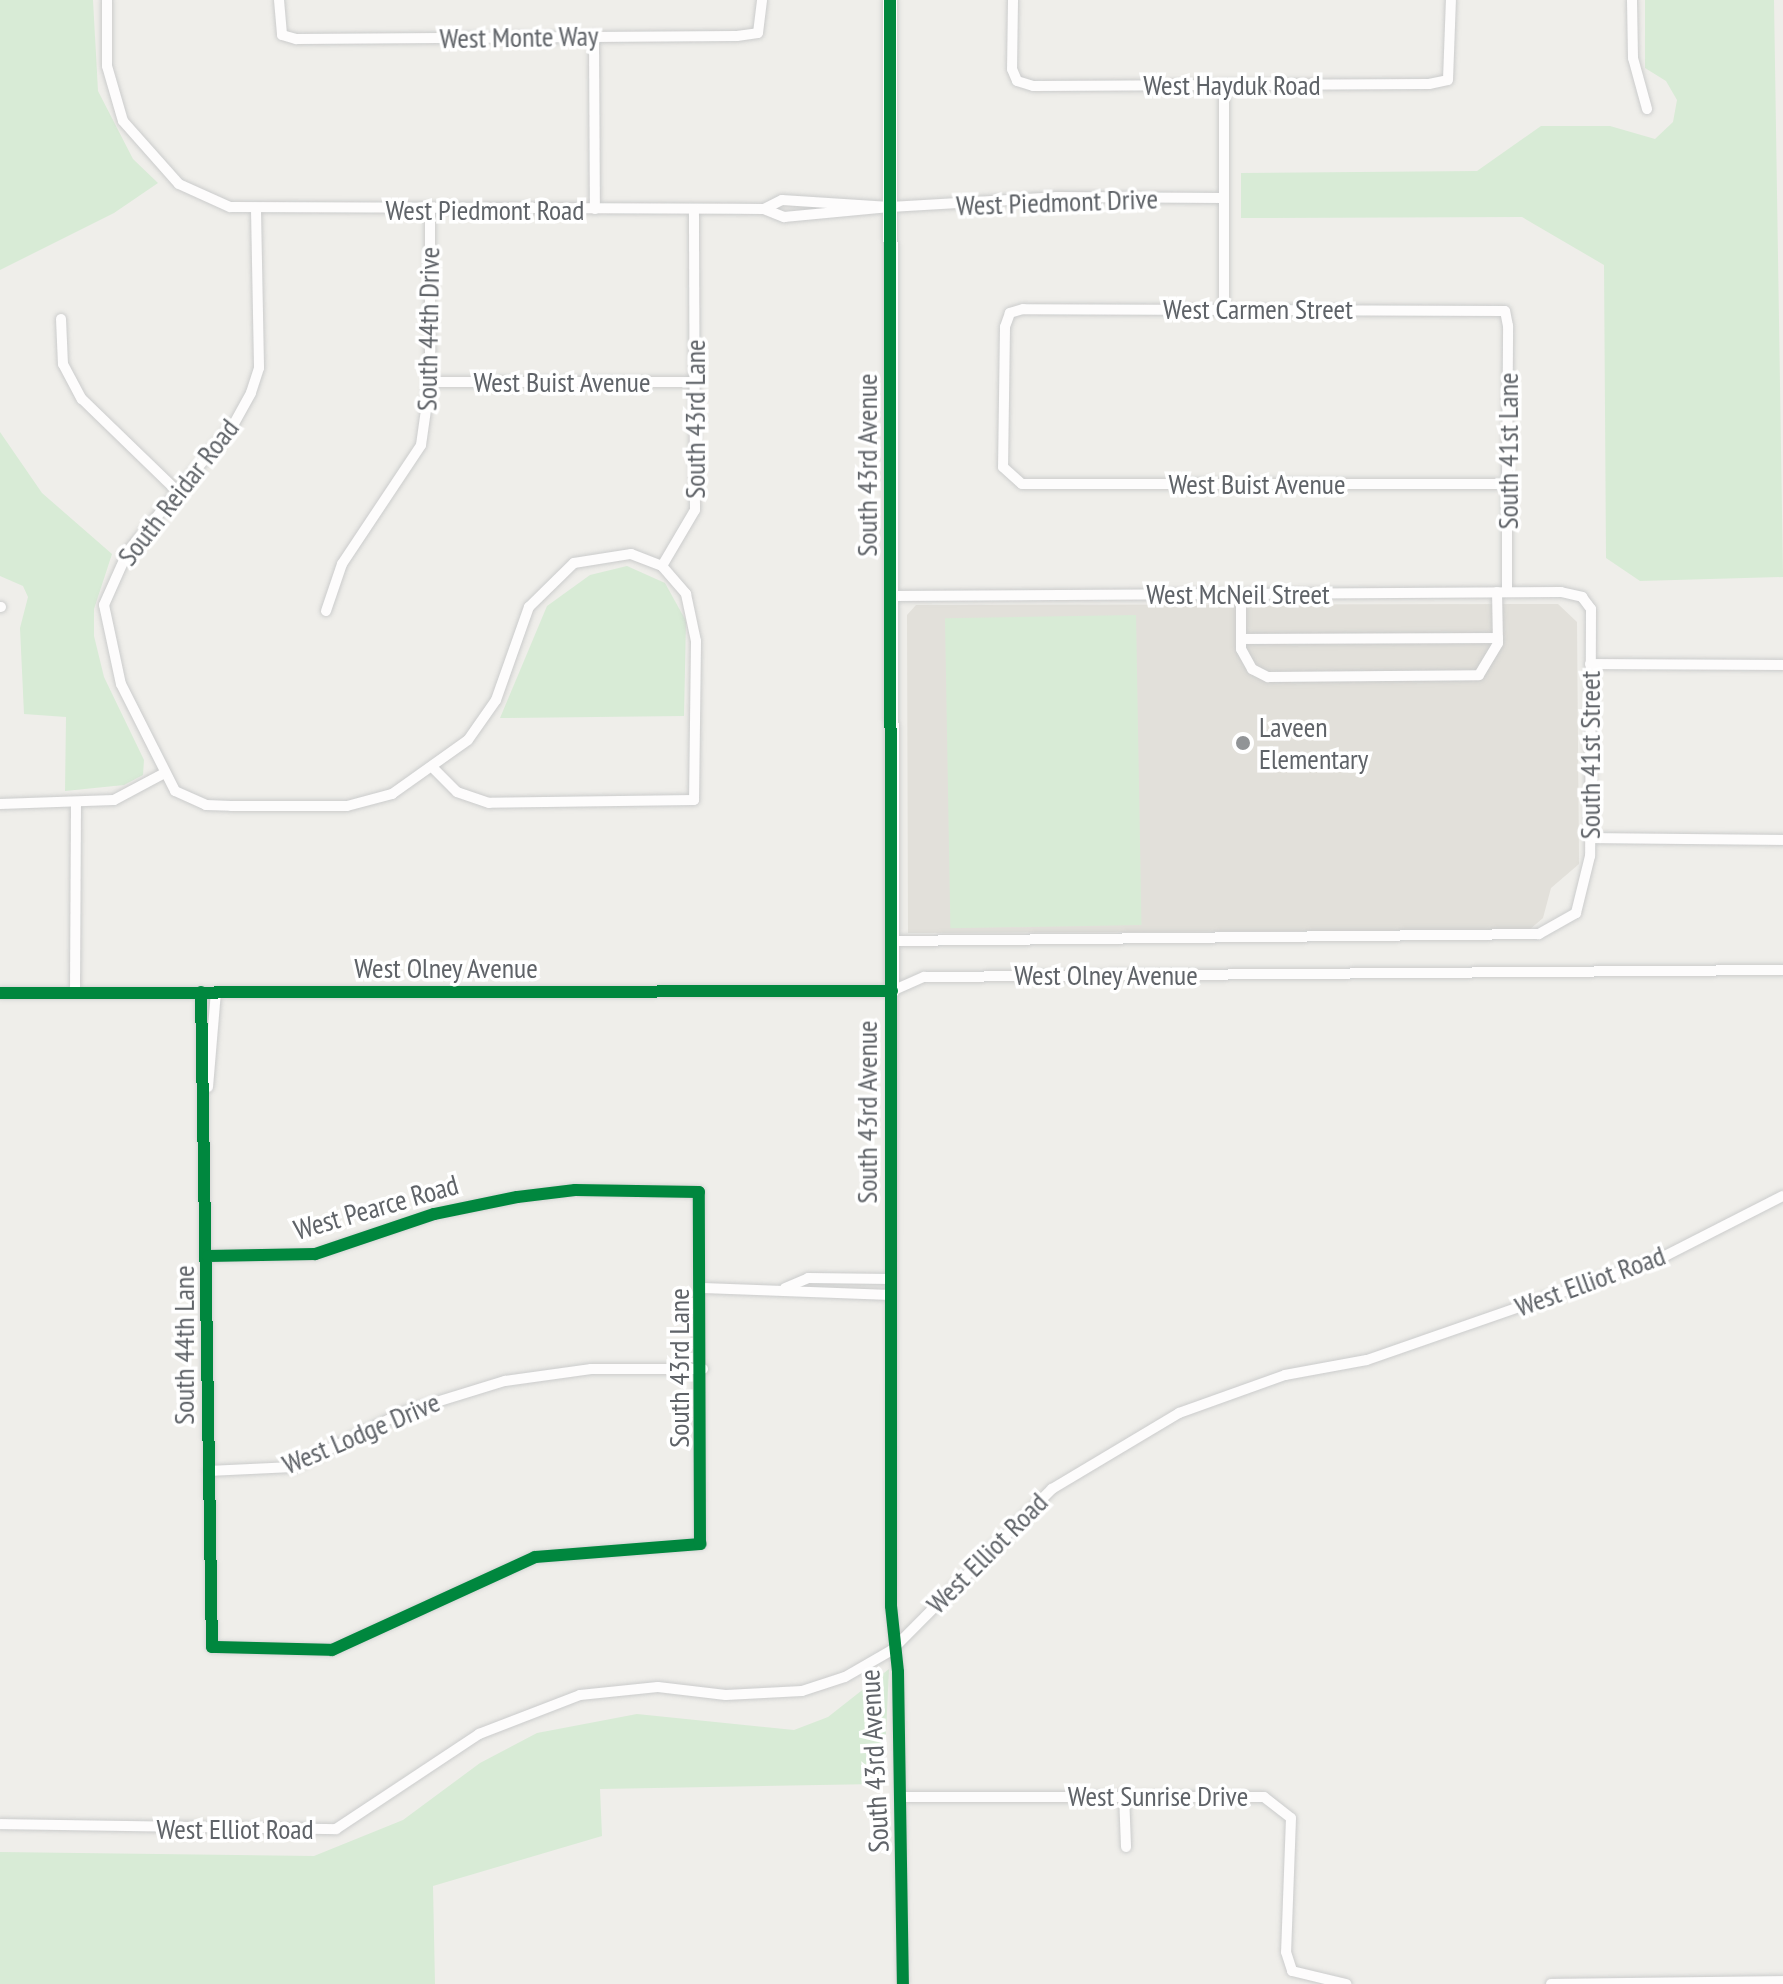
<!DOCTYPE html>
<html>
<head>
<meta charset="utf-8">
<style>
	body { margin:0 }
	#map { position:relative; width:1783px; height:1984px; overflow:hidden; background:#efeeea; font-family:"PT Sans Narrow",sans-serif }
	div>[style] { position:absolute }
	.education>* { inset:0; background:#e2e0da }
	.green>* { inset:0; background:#d8ebd6; transform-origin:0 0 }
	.roads { filter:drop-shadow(0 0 2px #cbcccc) drop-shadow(0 0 2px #cbcccc) }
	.street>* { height:10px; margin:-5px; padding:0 5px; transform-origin:5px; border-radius:5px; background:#fdfcfc }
	.secondary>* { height:14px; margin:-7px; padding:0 7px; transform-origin:7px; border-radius:7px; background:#fdfcfc }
	.cycleway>* { height:12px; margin:-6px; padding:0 6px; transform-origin:6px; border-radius:6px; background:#00873e }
	.dots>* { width:22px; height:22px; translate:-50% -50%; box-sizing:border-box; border:4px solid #fff; border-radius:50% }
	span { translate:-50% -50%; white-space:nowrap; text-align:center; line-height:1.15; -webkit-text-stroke:7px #fff; paint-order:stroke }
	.street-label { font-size:28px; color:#5f6368 }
	.poi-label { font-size:28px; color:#5f6368 }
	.left { translate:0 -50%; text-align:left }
</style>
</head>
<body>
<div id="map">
	<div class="education">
		<div style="clip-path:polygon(1558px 604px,1577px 622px,1579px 864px,1551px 888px,1543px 918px,1529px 930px,908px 933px,907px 615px,916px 605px)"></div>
	</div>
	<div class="green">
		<div style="clip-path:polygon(0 0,93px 0,98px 91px,133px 159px,158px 183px,114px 213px,0 270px)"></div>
		<div style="clip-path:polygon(1645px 0,1774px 0,1783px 577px,1640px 581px,1606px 558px,1604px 265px,1522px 217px,1241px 218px,1241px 173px,1477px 171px,1541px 126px,1610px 126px,1655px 139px,1673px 122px,1677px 100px,1666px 81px,1645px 68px)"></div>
		<div style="clip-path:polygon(0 432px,42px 493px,112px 554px,94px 609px,94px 636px,104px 677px,144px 760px,143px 775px,124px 785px,65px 791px,66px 717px,24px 714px,20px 628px,28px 597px,23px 586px,0 576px)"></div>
		<div style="clip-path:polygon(627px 566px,665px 583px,686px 621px,684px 716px,500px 718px,547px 606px,590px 575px)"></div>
		<div style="left:1136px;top:615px;width:310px;height:191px;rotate:89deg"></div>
		<div style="clip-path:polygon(889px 1669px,884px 1776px,877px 1784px,600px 1789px,602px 1836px,433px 1886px,435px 1984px,0 1984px,0 1852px,314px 1856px,403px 1820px,480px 1763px,537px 1733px,637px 1714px,794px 1730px,828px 1717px)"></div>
	</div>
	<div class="roads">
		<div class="street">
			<div style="left:107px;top:0;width:66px;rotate:90deg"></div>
			<div style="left:107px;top:66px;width:57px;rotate:73.8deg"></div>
			<div style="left:123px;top:121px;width:84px;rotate:48.4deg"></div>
			<div style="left:179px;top:184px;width:56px;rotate:24.3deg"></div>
			<div style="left:230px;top:207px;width:534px;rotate:0.21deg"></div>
			<div style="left:764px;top:209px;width:22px;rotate:22deg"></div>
			<div style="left:784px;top:217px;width:106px;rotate:-5.4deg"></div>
			<div style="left:279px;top:0;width:35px;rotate:85deg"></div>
			<div style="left:282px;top:35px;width:15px;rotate:16deg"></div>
			<div style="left:296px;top:39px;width:441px;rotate:-0.4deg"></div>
			<div style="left:737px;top:36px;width:21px;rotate:-8deg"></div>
			<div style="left:758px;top:33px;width:33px;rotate:-83deg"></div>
			<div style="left:1013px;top:0;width:69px;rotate:90.8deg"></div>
			<div style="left:1012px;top:69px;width:13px;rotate:67deg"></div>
			<div style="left:1017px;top:81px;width:17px;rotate:17deg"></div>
			<div style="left:1033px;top:86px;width:396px;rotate:-0.3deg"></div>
			<div style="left:1429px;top:84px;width:19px;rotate:-12deg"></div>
			<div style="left:1448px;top:80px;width:80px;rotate:-87.9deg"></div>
			<div style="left:1632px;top:0;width:58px;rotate:89deg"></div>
			<div style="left:1633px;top:58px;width:53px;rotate:74.6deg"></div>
			<div style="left:594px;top:36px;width:173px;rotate:89.7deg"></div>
			<div style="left:1224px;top:85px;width:224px;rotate:90deg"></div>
			<div style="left:764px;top:209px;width:20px;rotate:-27deg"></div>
			<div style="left:782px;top:200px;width:108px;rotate:3.7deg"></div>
			<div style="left:890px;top:207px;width:166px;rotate:-3.4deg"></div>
			<div style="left:1056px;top:197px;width:168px;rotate:0.3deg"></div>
			<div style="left:256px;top:210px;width:158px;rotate:88.9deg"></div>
			<div style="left:259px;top:368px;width:26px;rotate:108deg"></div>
			<div style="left:251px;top:393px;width:35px;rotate:119deg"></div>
			<div style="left:234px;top:424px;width:165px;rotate:129.8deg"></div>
			<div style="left:128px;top:551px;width:59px;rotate:114deg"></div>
			<div style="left:104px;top:605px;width:81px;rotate:77.9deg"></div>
			<div style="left:121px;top:684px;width:120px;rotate:63.2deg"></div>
			<div style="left:175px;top:791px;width:34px;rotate:24deg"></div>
			<div style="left:206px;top:805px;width:25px;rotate:2deg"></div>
			<div style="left:231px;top:806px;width:116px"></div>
			<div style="left:347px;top:806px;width:47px;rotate:-14.9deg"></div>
			<div style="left:392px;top:794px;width:93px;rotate:-35.4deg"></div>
			<div style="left:468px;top:740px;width:49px;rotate:-55deg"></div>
			<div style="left:496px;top:700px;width:99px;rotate:-70.5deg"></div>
			<div style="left:529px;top:607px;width:63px;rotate:-44.4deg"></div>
			<div style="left:574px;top:563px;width:58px;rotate:-9deg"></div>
			<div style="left:631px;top:554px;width:33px;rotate:21deg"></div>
			<div style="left:662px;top:566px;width:37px;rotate:49deg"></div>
			<div style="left:686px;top:594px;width:48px;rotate:78deg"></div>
			<div style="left:696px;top:641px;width:159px;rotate:90.7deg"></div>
			<div style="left:694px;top:800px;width:205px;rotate:179.2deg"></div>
			<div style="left:489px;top:803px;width:34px;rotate:-161deg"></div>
			<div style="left:457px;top:792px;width:31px;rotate:-135deg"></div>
			<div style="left:61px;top:319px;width:45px;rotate:87.5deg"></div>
			<div style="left:63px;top:364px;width:40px;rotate:62deg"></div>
			<div style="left:82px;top:399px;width:131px;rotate:44.1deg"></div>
			<div style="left:430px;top:382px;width:264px"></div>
			<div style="left:662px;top:566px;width:65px;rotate:-59.5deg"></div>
			<div style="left:695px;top:510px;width:301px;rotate:-90.2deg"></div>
			<div style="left:1507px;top:592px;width:108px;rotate:-90deg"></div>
			<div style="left:1507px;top:484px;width:158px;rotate:-89.6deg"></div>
			<div style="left:1508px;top:326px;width:15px;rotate:-101deg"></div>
			<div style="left:1505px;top:311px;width:482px;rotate:-179.8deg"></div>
			<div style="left:1023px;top:309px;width:14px;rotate:163deg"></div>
			<div style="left:1010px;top:313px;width:15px;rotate:110deg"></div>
			<div style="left:1005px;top:327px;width:140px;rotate:90.8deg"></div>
			<div style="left:1003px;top:467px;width:25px;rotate:42deg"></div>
			<div style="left:1022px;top:484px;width:485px"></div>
			<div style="left:1241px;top:594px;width:55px;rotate:90deg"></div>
			<div style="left:1241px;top:649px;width:23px;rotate:61deg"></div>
			<div style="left:1252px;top:669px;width:18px;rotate:27deg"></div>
			<div style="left:1268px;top:677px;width:211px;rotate:-0.5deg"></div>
			<div style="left:1479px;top:675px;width:37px;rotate:-59deg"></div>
			<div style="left:1498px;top:643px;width:51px;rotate:-91.1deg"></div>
			<div style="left:892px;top:596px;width:669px;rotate:-0.34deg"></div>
			<div style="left:1561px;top:592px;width:22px;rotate:13deg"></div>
			<div style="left:1582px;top:597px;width:15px;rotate:53deg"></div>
			<div style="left:1591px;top:609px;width:247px;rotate:90.2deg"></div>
			<div style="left:1590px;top:856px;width:59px;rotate:103.8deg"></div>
			<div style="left:1576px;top:913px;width:43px;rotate:150.4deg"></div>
			<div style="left:1539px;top:934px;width:645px;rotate:179.38deg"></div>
			<div style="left:0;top:607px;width:1px"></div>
			<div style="left:326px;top:611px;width:50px;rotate:-71.2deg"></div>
			<div style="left:342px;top:564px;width:143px;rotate:-56.4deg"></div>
			<div style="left:421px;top:445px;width:64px;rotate:-81.9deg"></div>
			<div style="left:430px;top:382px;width:171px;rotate:-90deg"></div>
			<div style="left:1241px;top:639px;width:257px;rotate:-0.2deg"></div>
			<div style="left:1590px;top:664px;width:193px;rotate:0.3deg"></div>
			<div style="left:0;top:804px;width:114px;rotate:-2deg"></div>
			<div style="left:114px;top:800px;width:55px;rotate:-28deg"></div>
			<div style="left:1590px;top:838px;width:193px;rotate:0.6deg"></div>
			<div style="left:892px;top:991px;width:615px;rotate:90.09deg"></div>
			<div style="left:891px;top:1606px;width:66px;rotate:83.9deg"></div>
			<div style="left:898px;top:1672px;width:312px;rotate:89.1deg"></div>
			<div style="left:75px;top:992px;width:189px;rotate:-89.7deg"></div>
			<div style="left:201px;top:992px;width:655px;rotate:89.04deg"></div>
			<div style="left:212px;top:1647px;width:120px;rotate:1.4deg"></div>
			<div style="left:332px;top:1650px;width:223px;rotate:-24.6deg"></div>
			<div style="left:535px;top:1557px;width:166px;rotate:-4.5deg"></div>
			<div style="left:700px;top:1544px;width:352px;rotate:-90.2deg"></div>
			<div style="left:699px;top:1192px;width:124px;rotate:-179.1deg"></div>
			<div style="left:575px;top:1190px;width:58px;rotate:173.1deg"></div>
			<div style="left:517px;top:1197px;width:85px;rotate:168.4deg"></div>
			<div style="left:434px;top:1214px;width:126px;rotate:161.4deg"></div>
			<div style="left:315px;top:1254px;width:107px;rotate:178.9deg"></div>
			<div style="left:0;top:993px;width:892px;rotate:-0.13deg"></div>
			<div style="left:892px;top:991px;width:35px;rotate:-24deg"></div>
			<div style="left:924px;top:977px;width:859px;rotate:-0.47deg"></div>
			<div style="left:208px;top:1087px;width:95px;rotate:-85.2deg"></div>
			<div style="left:703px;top:1288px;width:188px;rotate:2.1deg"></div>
			<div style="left:785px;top:1288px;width:25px;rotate:-23deg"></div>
			<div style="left:808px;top:1278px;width:83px;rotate:0.7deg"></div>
			<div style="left:208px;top:1471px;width:85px;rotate:-2.7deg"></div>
			<div style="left:293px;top:1467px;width:124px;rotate:-26.4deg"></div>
			<div style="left:404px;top:1412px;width:106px;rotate:-17.1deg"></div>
			<div style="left:505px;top:1381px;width:87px;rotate:-7.9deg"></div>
			<div style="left:591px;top:1369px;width:112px"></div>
			<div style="left:1124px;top:1794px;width:53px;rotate:87.8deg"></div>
			<div style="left:901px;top:1797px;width:363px"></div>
			<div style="left:1264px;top:1797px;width:34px;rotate:38deg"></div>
			<div style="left:1291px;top:1818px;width:134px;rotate:92.1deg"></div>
			<div style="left:1286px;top:1952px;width:20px;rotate:72deg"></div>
			<div style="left:1292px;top:1971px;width:56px;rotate:13.5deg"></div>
			<div style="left:0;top:1824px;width:336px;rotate:0.9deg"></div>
			<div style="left:336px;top:1829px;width:172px;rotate:-33.6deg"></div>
			<div style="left:479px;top:1734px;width:108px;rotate:-21.1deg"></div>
			<div style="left:580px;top:1695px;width:78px;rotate:-5.9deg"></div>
			<div style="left:658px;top:1687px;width:68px;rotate:6.7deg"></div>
			<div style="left:726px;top:1695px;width:76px;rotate:-3deg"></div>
			<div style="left:802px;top:1691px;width:45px;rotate:-18deg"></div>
			<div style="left:845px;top:1677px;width:54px;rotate:-29.9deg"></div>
			<div style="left:892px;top:1650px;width:227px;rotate:-45.2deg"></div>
			<div style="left:1052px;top:1489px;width:148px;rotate:-30.9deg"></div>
			<div style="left:1179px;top:1413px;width:113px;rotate:-19.7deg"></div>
			<div style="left:1285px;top:1375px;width:83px;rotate:-10.4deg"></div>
			<div style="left:1367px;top:1360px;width:316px;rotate:-19.2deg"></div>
			<div style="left:1665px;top:1256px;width:132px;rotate:-27deg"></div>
			<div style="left:1551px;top:1984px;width:232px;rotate:-0.7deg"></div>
		</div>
		<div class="secondary">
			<div style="left:890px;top:0;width:991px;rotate:89.88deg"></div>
		</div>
	</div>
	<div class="cycleway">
		<div style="left:890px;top:0;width:1606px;rotate:89.96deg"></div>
		<div style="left:891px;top:1606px;width:66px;rotate:83.9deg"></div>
		<div style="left:898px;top:1672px;width:312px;rotate:89.1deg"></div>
		<div style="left:201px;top:992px;width:655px;rotate:89.04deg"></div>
		<div style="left:212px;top:1647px;width:120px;rotate:1.4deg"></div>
		<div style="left:332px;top:1650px;width:223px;rotate:-24.6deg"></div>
		<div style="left:535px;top:1557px;width:166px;rotate:-4.5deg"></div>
		<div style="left:700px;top:1544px;width:352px;rotate:-90.2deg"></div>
		<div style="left:699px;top:1192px;width:124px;rotate:-179.1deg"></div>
		<div style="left:575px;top:1190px;width:58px;rotate:173.1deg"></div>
		<div style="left:517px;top:1197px;width:85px;rotate:168.4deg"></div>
		<div style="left:434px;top:1214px;width:126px;rotate:161.4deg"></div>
		<div style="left:315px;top:1254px;width:107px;rotate:178.9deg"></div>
		<div style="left:0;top:993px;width:892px;rotate:-0.13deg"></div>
	</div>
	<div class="dots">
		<div style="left:1243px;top:743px;background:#919496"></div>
	</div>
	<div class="street-label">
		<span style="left:519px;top:37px;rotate:-1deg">West Monte Way</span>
		<span style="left:1232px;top:85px">West Hayduk Road</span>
		<span style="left:1057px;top:202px;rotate:-2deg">West Piedmont Drive</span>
		<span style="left:485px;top:210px">West Piedmont Road</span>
		<span style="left:1258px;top:309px">West Carmen Street</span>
		<span style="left:428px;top:329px;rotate:-89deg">South 44th Drive</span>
		<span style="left:562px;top:382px">West Buist Avenue</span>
		<span style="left:695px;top:419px;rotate:-90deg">South 43rd Lane</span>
		<span style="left:1508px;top:451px;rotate:-90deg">South 41st Lane</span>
		<span style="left:867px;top:465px;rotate:-90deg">South 43rd Avenue</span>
		<span style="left:1257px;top:484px">West Buist Avenue</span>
		<span style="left:178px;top:492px;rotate:-52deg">South Reidar Road</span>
		<span style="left:1238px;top:594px">West McNeil Street</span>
		<span style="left:1590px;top:755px;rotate:-90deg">South 41st Street</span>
		<span style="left:446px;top:968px">West Olney Avenue</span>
		<span style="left:1106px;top:975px">West Olney Avenue</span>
		<span style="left:867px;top:1112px;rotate:-90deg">South 43rd Avenue</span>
		<span style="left:376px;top:1207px;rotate:-16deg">West Pearce Road</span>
		<span style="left:1590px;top:1281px;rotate:-20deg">West Elliot Road</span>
		<span style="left:184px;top:1345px;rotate:-90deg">South 44th Lane</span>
		<span style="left:679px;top:1368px;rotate:-90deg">South 43rd Lane</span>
		<span style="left:361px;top:1433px;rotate:-23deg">West Lodge Drive</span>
		<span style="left:987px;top:1553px;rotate:-45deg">West Elliot Road</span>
		<span style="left:874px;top:1761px;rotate:-93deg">South 43rd Avenue</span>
		<span style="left:1158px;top:1796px">West Sunrise Drive</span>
		<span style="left:235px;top:1829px">West Elliot Road</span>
	</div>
	<div class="poi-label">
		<span class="left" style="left:1259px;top:743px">Laveen<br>Elementary</span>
	</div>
</div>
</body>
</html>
